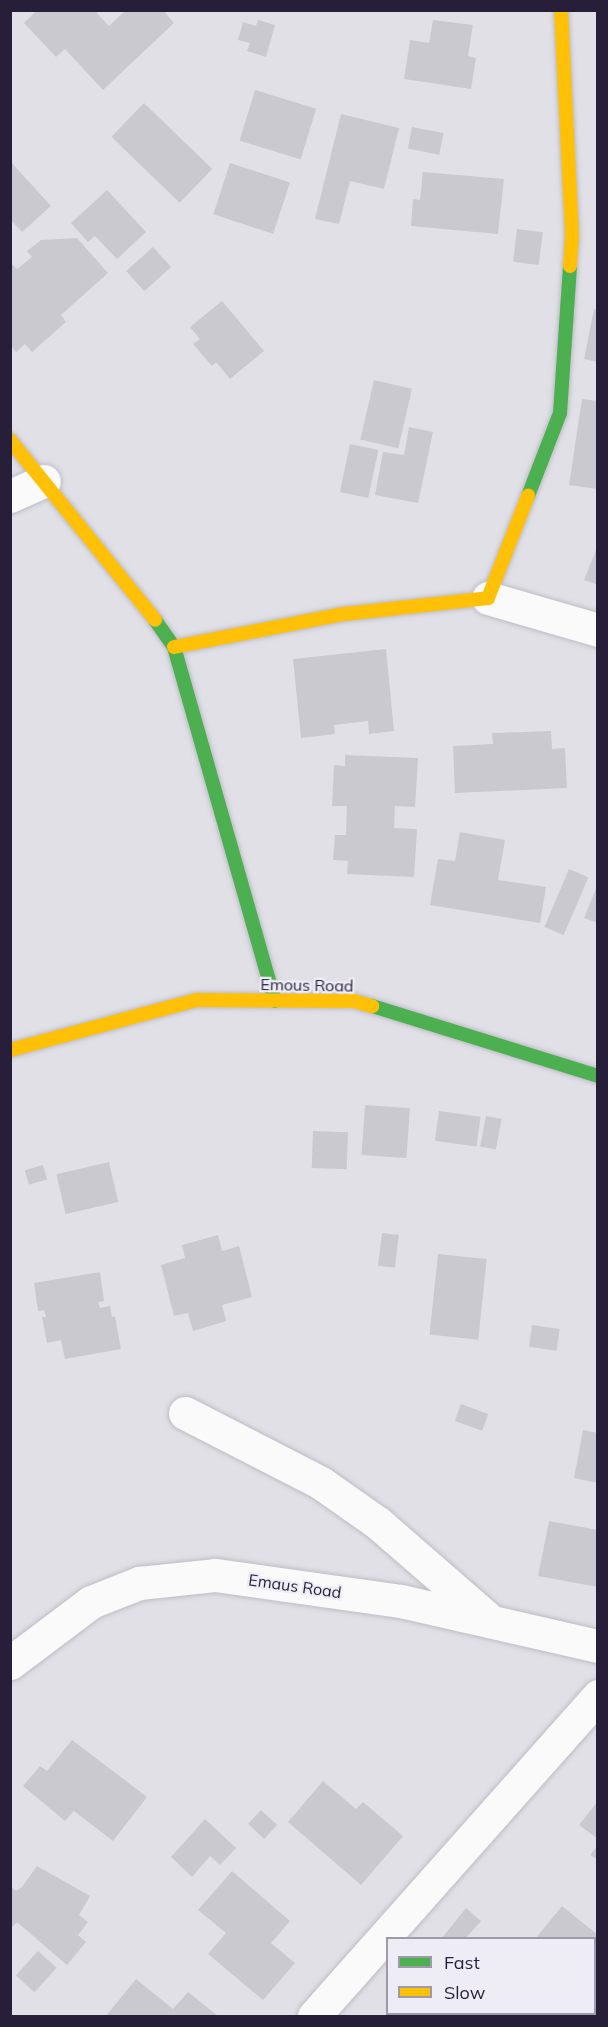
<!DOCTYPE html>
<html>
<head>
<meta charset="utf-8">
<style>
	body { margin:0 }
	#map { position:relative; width:608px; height:2027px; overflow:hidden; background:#e0e0e6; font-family:Mulish,sans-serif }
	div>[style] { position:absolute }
	.building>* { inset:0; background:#c9c9cf; transform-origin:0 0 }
	.roads { filter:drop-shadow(0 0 2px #bebcc6) drop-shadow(0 0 2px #bebcc6) }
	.street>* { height:33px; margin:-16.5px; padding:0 16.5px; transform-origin:16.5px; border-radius:16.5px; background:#fafafb }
	.fast>* { height:14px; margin:-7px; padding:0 7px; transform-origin:7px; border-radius:7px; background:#4caf50 }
	.slow>* { height:14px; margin:-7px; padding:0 7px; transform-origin:7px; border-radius:7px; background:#ffc107 }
	span { translate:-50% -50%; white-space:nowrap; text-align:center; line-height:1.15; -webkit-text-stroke:4.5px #eeedf6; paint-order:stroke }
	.street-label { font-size:16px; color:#271e39 }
	.frame { position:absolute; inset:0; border:12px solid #271e39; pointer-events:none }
	.legend { position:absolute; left:386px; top:1937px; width:210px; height:78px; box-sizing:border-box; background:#eeedf6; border:2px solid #9e9aaa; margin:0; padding:8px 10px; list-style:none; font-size:18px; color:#271e39 }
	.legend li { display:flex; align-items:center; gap:12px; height:30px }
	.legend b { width:30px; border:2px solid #9e9aaa }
</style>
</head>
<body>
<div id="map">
	<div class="building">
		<div style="clip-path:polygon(37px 10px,94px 10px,109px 26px,126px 10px,163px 10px,174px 23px,103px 90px,65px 49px,56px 57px,24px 23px)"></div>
		<div style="clip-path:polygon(258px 20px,275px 25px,266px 57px,247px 51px,250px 43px,238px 40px,243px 22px,256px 26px)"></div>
		<div style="clip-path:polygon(433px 20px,473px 25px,468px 56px,476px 58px,471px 89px,404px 79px,410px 40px,429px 43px)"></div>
		<div style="left:255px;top:90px;width:64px;height:53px;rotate:17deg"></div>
		<div style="left:144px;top:103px;width:95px;height:47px;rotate:44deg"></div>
		<div style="clip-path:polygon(341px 114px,399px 128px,384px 189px,350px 181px,339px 224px,315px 219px)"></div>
		<div style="left:412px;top:127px;width:32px;height:22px;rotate:11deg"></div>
		<div style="clip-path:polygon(10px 161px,51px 206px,22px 232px,10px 219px)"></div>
		<div style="left:230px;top:163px;width:63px;height:54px;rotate:18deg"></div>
		<div style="clip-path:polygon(423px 172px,504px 179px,498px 234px,411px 226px,413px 199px,420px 200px)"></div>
		<div style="clip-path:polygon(107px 190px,146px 232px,117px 259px,95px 236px,88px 242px,71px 223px)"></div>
		<div style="left:517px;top:229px;width:26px;height:33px;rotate:7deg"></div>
		<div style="clip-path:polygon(77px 238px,108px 273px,61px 315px,66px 322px,32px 352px,25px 344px,16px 352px,10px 345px,10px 262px,17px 269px,32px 257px,27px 251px,41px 240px)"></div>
		<div style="left:153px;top:247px;width:27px;height:36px;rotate:48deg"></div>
		<div style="clip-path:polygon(222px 301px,264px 351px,230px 379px,216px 362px,212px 366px,193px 344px,200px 339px,190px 327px)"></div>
		<div style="clip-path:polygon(594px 309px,598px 310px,598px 362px,584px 359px)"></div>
		<div style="left:374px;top:380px;width:39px;height:61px;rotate:13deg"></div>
		<div style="clip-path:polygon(582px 399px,598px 401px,598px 489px,569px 485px)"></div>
		<div style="clip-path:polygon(409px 427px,433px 432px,418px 503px,375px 495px,383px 452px,404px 455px)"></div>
		<div style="left:350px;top:444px;width:29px;height:49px;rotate:12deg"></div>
		<div style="clip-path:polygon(596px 550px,598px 550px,598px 585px,584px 580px)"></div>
		<div style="clip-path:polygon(386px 649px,394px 731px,369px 734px,368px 721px,334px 725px,335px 734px,301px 738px,293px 659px)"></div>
		<div style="clip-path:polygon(551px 731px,552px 749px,565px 748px,567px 788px,455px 793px,453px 746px,493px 744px,492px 733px)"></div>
		<div style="clip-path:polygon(345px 755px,418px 758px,415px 807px,395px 806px,394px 828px,417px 829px,414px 877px,347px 874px,348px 861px,333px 860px,335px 835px,346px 835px,347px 806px,332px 806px,334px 765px,345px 766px)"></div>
		<div style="clip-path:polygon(460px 832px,505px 840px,498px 880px,546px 887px,540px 923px,430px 905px,438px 859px,455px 861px)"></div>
		<div style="left:569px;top:869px;width:21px;height:63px;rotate:23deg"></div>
		<div style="clip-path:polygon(597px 886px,598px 886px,598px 923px,584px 918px)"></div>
		<div style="left:365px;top:1105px;width:45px;height:50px;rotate:4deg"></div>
		<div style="left:439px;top:1111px;width:42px;height:30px;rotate:8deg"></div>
		<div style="left:486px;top:1116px;width:16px;height:31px;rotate:11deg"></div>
		<div style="left:313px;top:1131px;width:35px;height:37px;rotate:2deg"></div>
		<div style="left:109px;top:1162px;width:41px;height:54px;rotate:77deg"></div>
		<div style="left:43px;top:1165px;width:15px;height:19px;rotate:74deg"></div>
		<div style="left:382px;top:1233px;width:17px;height:33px;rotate:7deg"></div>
		<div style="clip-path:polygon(218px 1235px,222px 1251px,239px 1246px,252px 1297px,222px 1305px,226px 1321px,193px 1331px,188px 1313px,174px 1316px,161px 1265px,185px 1258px,182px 1245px)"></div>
		<div style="left:438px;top:1254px;width:49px;height:81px;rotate:6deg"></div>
		<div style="clip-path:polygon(100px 1272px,104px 1301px,98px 1302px,100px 1308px,110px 1306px,112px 1317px,115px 1316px,121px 1349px,65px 1359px,61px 1340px,47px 1343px,42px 1317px,46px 1317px,44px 1310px,38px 1311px,34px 1283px)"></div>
		<div style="left:532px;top:1325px;width:28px;height:22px;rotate:8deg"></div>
		<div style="left:461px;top:1404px;width:29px;height:18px;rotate:20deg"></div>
		<div style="clip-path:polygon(583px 1430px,598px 1433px,598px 1483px,574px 1478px)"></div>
		<div style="clip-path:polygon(549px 1521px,598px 1530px,598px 1587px,538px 1576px)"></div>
		<div style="clip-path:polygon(72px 1740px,147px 1797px,113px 1841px,74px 1811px,65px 1821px,23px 1786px,40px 1766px,47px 1771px)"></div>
		<div style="clip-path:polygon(323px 1781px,356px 1809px,363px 1802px,403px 1836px,361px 1885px,288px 1822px)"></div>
		<div style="clip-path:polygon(598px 1801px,598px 1839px,579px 1825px)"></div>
		<div style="left:261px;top:1810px;width:22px;height:19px;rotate:43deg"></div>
		<div style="clip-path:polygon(205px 1819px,236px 1848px,220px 1865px,210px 1856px,192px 1877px,171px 1857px)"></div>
		<div style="clip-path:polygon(598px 1845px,598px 1860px,590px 1855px)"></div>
		<div style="clip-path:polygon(37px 1866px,90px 1896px,79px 1915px,88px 1922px,78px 1935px,86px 1942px,67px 1965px,17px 1922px,10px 1929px,10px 1886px,16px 1891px,22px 1887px)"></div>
		<div style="clip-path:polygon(232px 1871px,290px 1921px,271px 1943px,295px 1963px,263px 2000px,208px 1954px,226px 1933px,198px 1910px)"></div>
		<div style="clip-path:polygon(562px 1906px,598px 1935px,594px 1969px,594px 1938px,536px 1938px)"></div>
		<div style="clip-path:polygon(466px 1908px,481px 1921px,466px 1938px,442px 1938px)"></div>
		<div style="left:38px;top:1951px;width:25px;height:33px;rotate:42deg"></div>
		<div style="clip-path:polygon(136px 1979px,173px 2009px,188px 1992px,218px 2016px,106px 2016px)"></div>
		<div style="left:442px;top:2014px;width:61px;height:3px"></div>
	</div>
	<div class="roads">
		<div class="street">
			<div style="left:10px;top:496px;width:37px;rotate:-24deg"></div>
			<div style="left:488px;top:598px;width:115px;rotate:16.2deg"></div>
			<div style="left:185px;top:1413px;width:153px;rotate:27.2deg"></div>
			<div style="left:321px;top:1483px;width:70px;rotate:35.1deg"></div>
			<div style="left:378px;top:1523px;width:143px;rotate:41deg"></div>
			<div style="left:10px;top:1663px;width:101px;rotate:-37deg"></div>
			<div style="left:91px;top:1602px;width:52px;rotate:-21.6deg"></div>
			<div style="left:139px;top:1583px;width:76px;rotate:-6deg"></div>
			<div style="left:215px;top:1575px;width:188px;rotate:8deg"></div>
			<div style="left:401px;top:1601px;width:202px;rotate:12.9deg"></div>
			<div style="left:314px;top:2016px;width:428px;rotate:-48.4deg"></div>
		</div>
		<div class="fast">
			<div style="left:528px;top:496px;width:89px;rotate:-68.9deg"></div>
			<div style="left:560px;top:413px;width:147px;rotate:-86.1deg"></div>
			<div style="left:155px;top:620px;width:33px;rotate:55deg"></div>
			<div style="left:174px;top:647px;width:368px;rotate:74.1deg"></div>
			<div style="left:372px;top:1006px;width:237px;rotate:17.2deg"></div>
		</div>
		<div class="slow">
			<div style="left:561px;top:10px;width:226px;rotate:87.2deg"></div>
			<div style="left:572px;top:236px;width:30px;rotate:94deg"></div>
			<div style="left:10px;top:440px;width:231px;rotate:51.1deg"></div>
			<div style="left:174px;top:647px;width:173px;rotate:-11deg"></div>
			<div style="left:344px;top:614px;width:145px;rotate:-6.3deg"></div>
			<div style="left:488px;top:598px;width:110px;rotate:-68.6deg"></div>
			<div style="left:10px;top:1050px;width:193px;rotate:-15deg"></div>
			<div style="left:196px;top:1000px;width:158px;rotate:0.4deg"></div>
			<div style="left:354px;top:1001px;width:19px;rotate:16deg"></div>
		</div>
	</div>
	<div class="street-label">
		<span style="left:307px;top:985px;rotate:1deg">Emous Road</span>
		<span style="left:295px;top:1586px;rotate:8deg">Emaus Road</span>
	</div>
	<div class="frame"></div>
	<ul class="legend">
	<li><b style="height:8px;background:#4caf50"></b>Fast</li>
	<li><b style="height:8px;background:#ffc107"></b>Slow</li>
	</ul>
</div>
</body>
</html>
